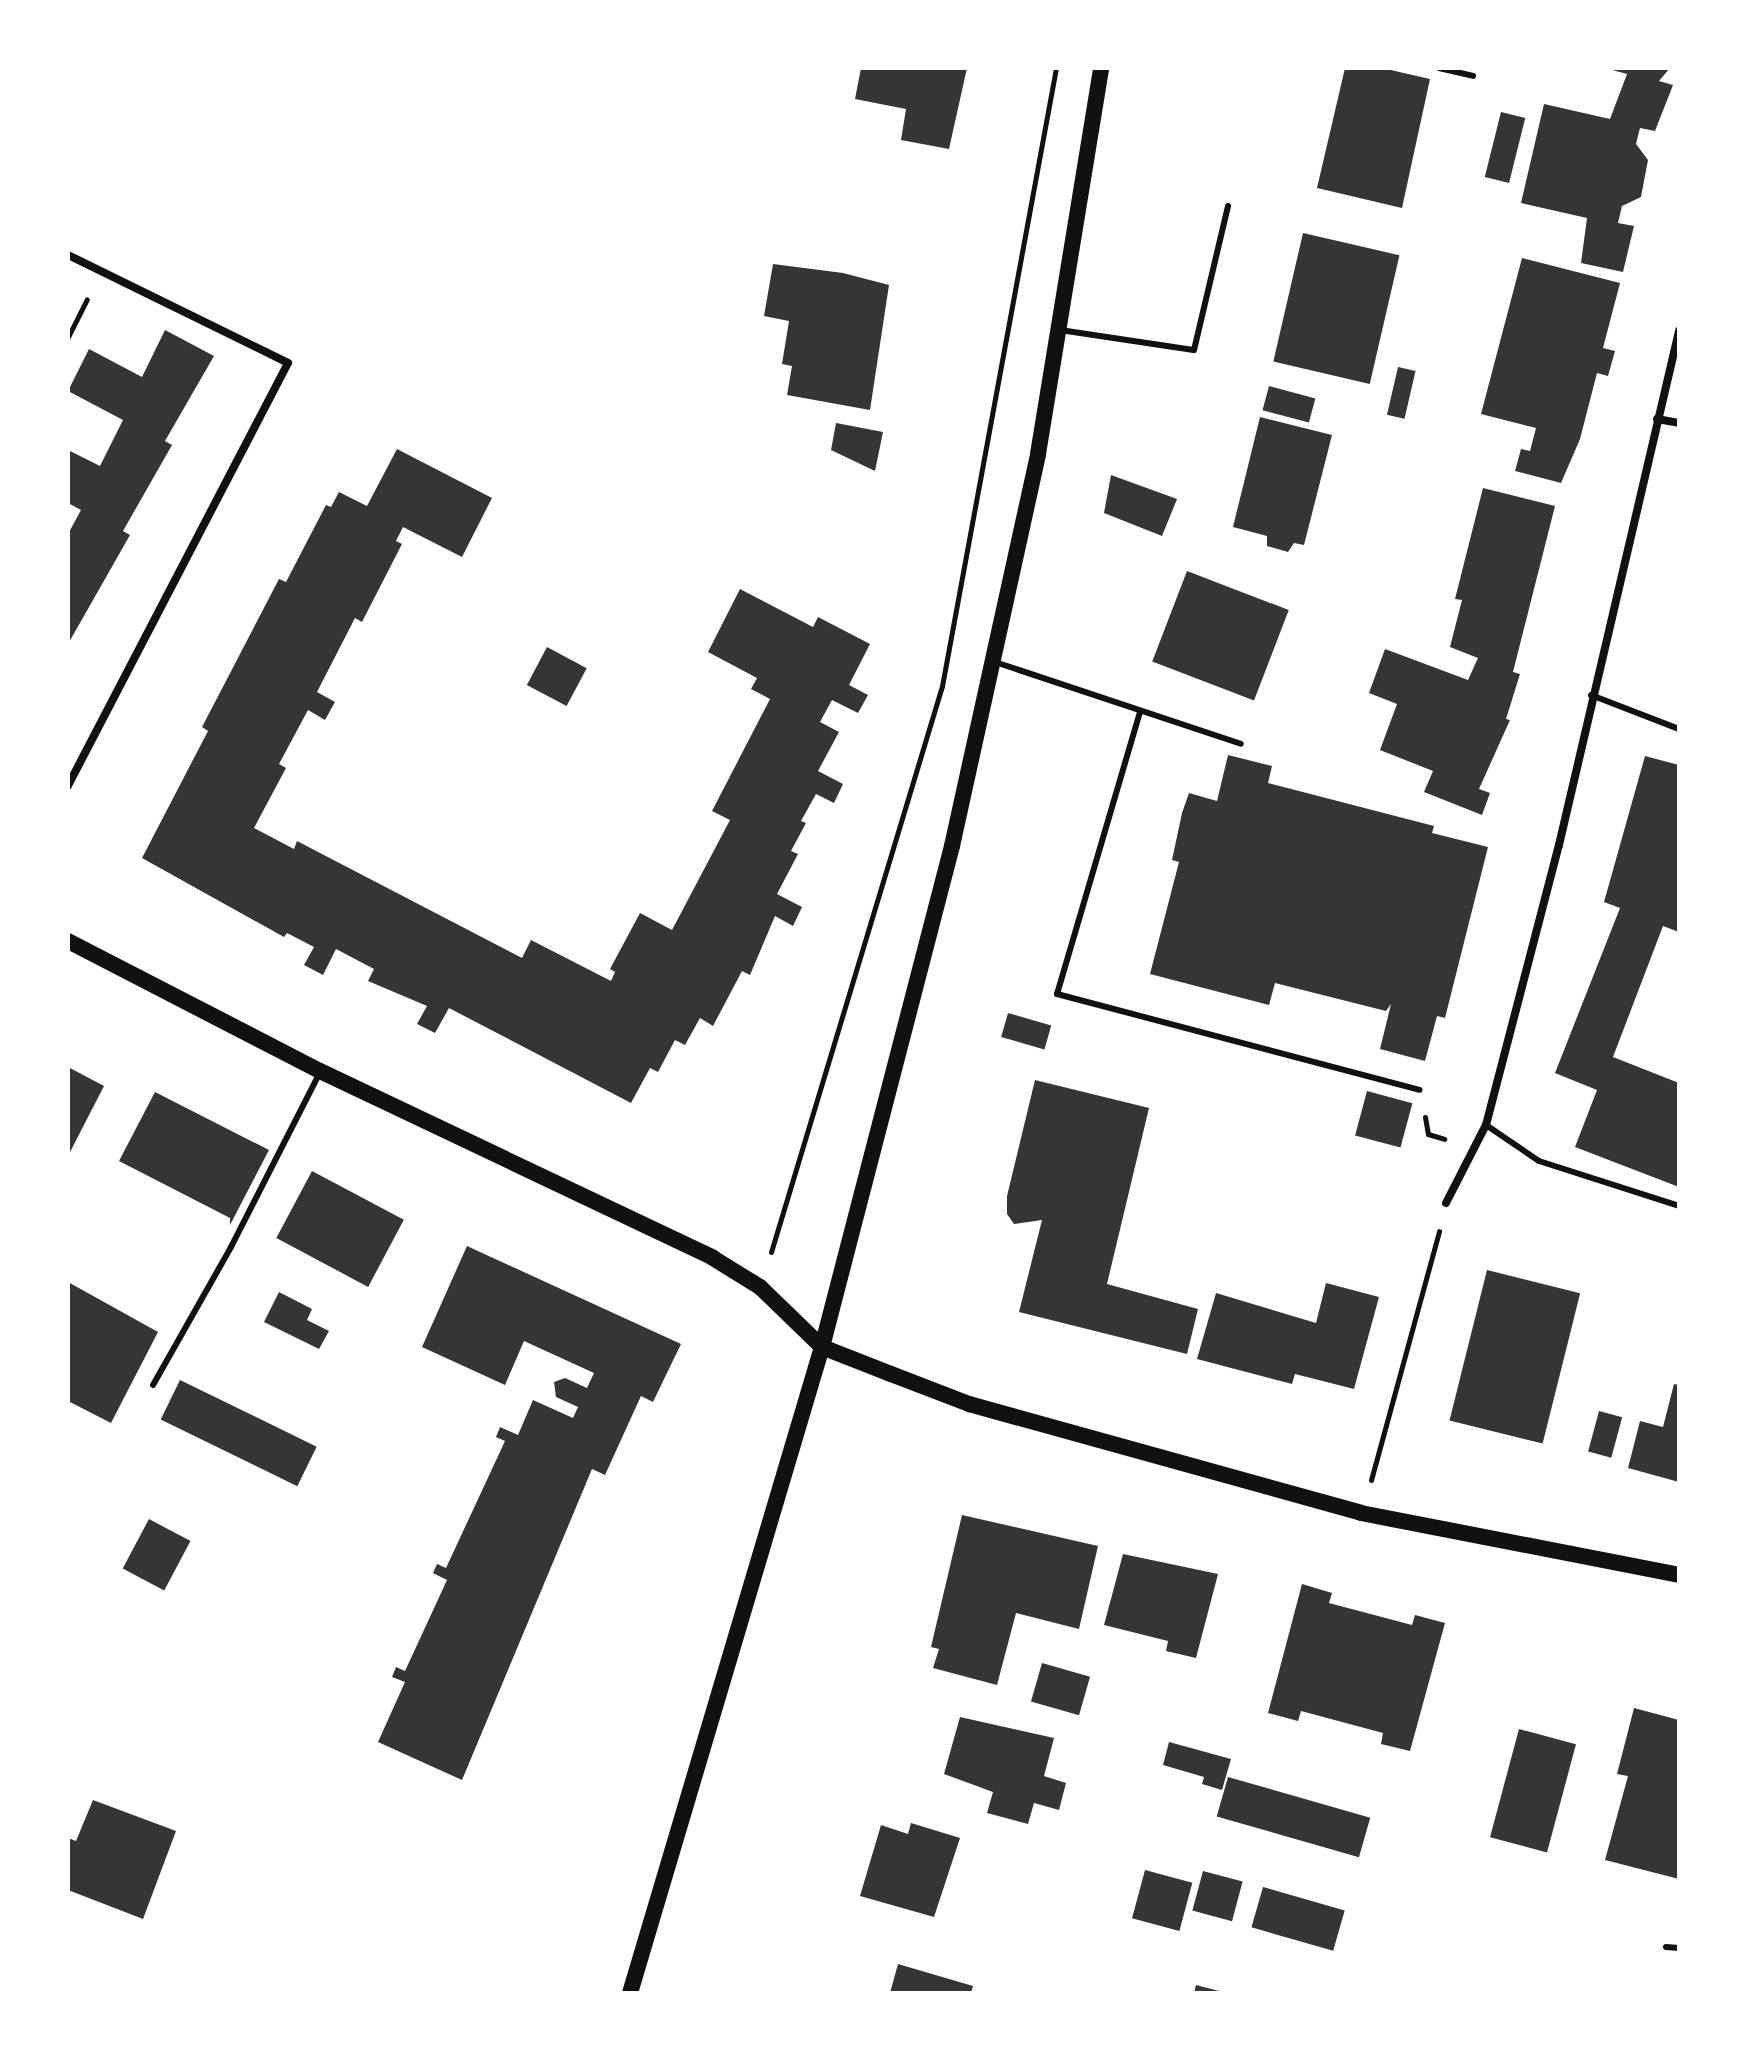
<!DOCTYPE html>
<html>
<head>
<meta charset="utf-8">
<style>
	body { margin:0 }
	#map { position:relative; width:1747px; height:2061px; overflow:hidden; background:#fff; font-family:"PT Serif",serif }
	div>[style] { position:absolute }
	.building>* { inset:0; background:#353535; transform-origin:0 0 }
	.path>* { height:5px; margin:-2.5px; padding:0 2.5px; transform-origin:2.5px; border-radius:2.5px; background:#111 }
	.service>* { height:6px; margin:-3px; padding:0 3px; transform-origin:3px; border-radius:3px; background:#111 }
	.minor>* { height:8px; margin:-4px; padding:0 4px; transform-origin:4px; border-radius:4px; background:#111 }
	.secondary>* { height:16px; margin:-8px; padding:0 8px; transform-origin:8px; border-radius:8px; background:#111 }
	span { translate:-50% -50%; white-space:nowrap; text-align:center; line-height:1.15; -webkit-text-stroke:8px #fff; paint-order:stroke }
	.frame { position:absolute; inset:0; border:70px solid #fff; pointer-events:none }
</style>
</head>
<body>
<div id="map">
	<div class="building">
		<div style="clip-path:polygon(861px 68px,967px 68px,949px 149px,901px 140px,906px 109px,855px 99px)"></div>
		<div style="clip-path:polygon(1345px 68px,1382px 68px,1430px 79px,1402px 208px,1317px 188px)"></div>
		<div style="clip-path:polygon(1605px 68px,1670px 68px,1659px 81px,1673px 85px,1655px 131px,1640px 128px,1636px 144px,1648px 160px,1641px 197px,1622px 206px,1618px 223px,1634px 226px,1623px 272px,1581px 263px,1587px 218px,1521px 203px,1544px 104px,1610px 119px,1627px 74px)"></div>
		<div style="left:1501px;top:112px;width:25px;height:67px;rotate:14deg"></div>
		<div style="left:1303px;top:233px;width:99px;height:132px;rotate:13deg"></div>
		<div style="clip-path:polygon(1522px 258px,1620px 283px,1603px 348px,1615px 351px,1608px 376px,1597px 373px,1580px 439px,1561px 483px,1515px 471px,1521px 449px,1530px 451px,1536px 428px,1481px 414px)"></div>
		<div style="clip-path:polygon(773px 264px,843px 273px,889px 285px,870px 410px,787px 395px,792px 366px,782px 364px,789px 321px,764px 316px)"></div>
		<div style="clip-path:polygon(165px 330px,214px 356px,165px 441px,172px 445px,123px 531px,130px 535px,68px 644px,68px 534px,81px 510px,68px 503px,68px 450px,100px 466px,123px 420px,68px 391px,89px 349px,142px 377px)"></div>
		<div style="left:1398px;top:367px;width:18px;height:49px;rotate:13deg"></div>
		<div style="left:1269px;top:386px;width:48px;height:25px;rotate:15deg"></div>
		<div style="clip-path:polygon(1260px 417px,1332px 435px,1304px 545px,1294px 543px,1288px 552px,1267px 546px,1267px 536px,1233px 527px)"></div>
		<div style="clip-path:polygon(836px 423px,883px 432px,875px 471px,831px 450px)"></div>
		<div style="clip-path:polygon(397px 449px,492px 498px,462px 557px,403px 527px,396px 541px,402px 544px,362px 622px,355px 618px,317px 692px,335px 702px,325px 720px,308px 710px,279px 764px,286px 768px,254px 828px,294px 849px,297px 841px,522px 958px,531px 940px,611px 981px,615px 972px,610px 969px,640px 913px,672px 930px,730px 820px,712px 811px,770px 699px,751px 689px,757px 678px,708px 652px,740px 589px,813px 627px,818px 617px,870px 644px,849px 685px,868px 695px,858px 713px,832px 700px,820px 722px,839px 732px,818px 771px,843px 784px,834px 803px,816px 794px,801px 821px,806px 823px,791px 851px,798px 854px,777px 894px,802px 907px,793px 926px,775px 916px,750px 975px,742px 971px,713px 1026px,700px 1018px,685px 1045px,675px 1040px,658px 1072px,650px 1068px,631px 1103px,449px 1008px,435px 1033px,417px 1024px,427px 1006px,368px 981px,374px 969px,336px 949px,323px 975px,304px 965px,314px 947px,287px 933px,284px 937px,142px 858px,208px 731px,202px 727px,279px 579px,286px 582px,326px 505px,331px 507px,339px 492px,367px 506px)"></div>
		<div style="clip-path:polygon(1111px 475px,1177px 499px,1162px 536px,1104px 513px)"></div>
		<div style="clip-path:polygon(1483px 488px,1555px 506px,1513px 672px,1520px 674px,1506px 719px,1510px 720px,1479px 789px,1490px 793px,1482px 815px,1424px 792px,1433px 771px,1380px 750px,1397px 704px,1369px 693px,1385px 649px,1468px 680px,1478px 658px,1450px 647px,1462px 600px,1455px 599px)"></div>
		<div style="left:1187px;top:571px;width:109px;height:97px;rotate:21deg"></div>
		<div style="left:547px;top:647px;width:45px;height:43px;rotate:28deg"></div>
		<div style="clip-path:polygon(1228px 755px,1272px 766px,1268px 783px,1434px 826px,1432px 833px,1488px 847px,1445px 1018px,1437px 1016px,1425px 1061px,1380px 1049px,1391px 1004px,1386px 1011px,1275px 983px,1269px 1005px,1150px 974px,1179px 862px,1172px 860px,1182px 813px,1189px 793px,1217px 801px)"></div>
		<div style="clip-path:polygon(1645px 756px,1679px 765px,1679px 932px,1663px 926px,1613px 1057px,1679px 1083px,1679px 1187px,1575px 1147px,1597px 1090px,1555px 1073px,1620px 908px,1604px 902px)"></div>
		<div style="left:1008px;top:1013px;width:45px;height:25px;rotate:16deg"></div>
		<div style="clip-path:polygon(68px 1067px,104px 1086px,68px 1156px)"></div>
		<div style="clip-path:polygon(1035px 1080px,1149px 1108px,1107px 1284px,1198px 1309px,1187px 1354px,1019px 1312px,1042px 1220px,1014px 1224px,1007px 1214px,1007px 1196px)"></div>
		<div style="left:1367px;top:1091px;width:47px;height:46px;rotate:15deg"></div>
		<div style="clip-path:polygon(155px 1092px,269px 1150px,230px 1225px,230px 1218px,119px 1161px)"></div>
		<div style="left:312px;top:1171px;width:104px;height:76px;rotate:28deg"></div>
		<div style="clip-path:polygon(467px 1246px,681px 1344px,653px 1402px,641px 1396px,605px 1475px,592px 1469px,462px 1780px,378px 1742px,405px 1682px,392px 1677px,396px 1667px,405px 1671px,447px 1580px,433px 1573px,437px 1564px,446px 1568px,505px 1441px,496px 1437px,500px 1427px,518px 1435px,533px 1400px,573px 1418px,578px 1407px,556px 1397px,554px 1382px,565px 1378px,587px 1388px,594px 1373px,524px 1341px,505px 1385px,422px 1347px)"></div>
		<div style="left:1487px;top:1270px;width:96px;height:155px;rotate:14deg"></div>
		<div style="clip-path:polygon(68px 1282px,158px 1332px,111px 1423px,68px 1401px)"></div>
		<div style="clip-path:polygon(1326px 1283px,1379px 1297px,1354px 1389px,1295px 1374px,1292px 1384px,1197px 1359px,1216px 1293px,1316px 1323px)"></div>
		<div style="clip-path:polygon(279px 1292px,312px 1309px,307px 1320px,329px 1331px,319px 1349px,264px 1322px)"></div>
		<div style="left:180px;top:1380px;width:152px;height:44px;rotate:26deg"></div>
		<div style="clip-path:polygon(1674px 1384px,1679px 1385px,1679px 1482px,1628px 1468px,1640px 1421px,1663px 1427px)"></div>
		<div style="left:1599px;top:1411px;width:24px;height:42px;rotate:15deg"></div>
		<div style="clip-path:polygon(962px 1515px,1098px 1546px,1079px 1629px,1016px 1613px,997px 1685px,933px 1668px,939px 1649px,931px 1647px)"></div>
		<div style="left:149px;top:1519px;width:47px;height:56px;rotate:28deg"></div>
		<div style="clip-path:polygon(1123px 1554px,1218px 1574px,1196px 1658px,1166px 1651px,1168px 1641px,1104px 1625px)"></div>
		<div style="clip-path:polygon(1302px 1584px,1332px 1593px,1329px 1603px,1412px 1625px,1415px 1615px,1445px 1623px,1410px 1751px,1381px 1744px,1383px 1733px,1301px 1711px,1298px 1721px,1268px 1713px)"></div>
		<div style="left:1042px;top:1663px;width:50px;height:40px;rotate:16deg"></div>
		<div style="clip-path:polygon(1634px 1708px,1679px 1720px,1679px 1879px,1605px 1860px,1628px 1776px,1617px 1774px)"></div>
		<div style="clip-path:polygon(960px 1717px,1054px 1738px,1044px 1776px,1066px 1783px,1059px 1810px,1034px 1803px,1028px 1824px,987px 1813px,993px 1792px,944px 1774px)"></div>
		<div style="left:1519px;top:1729px;width:59px;height:112px;rotate:15deg"></div>
		<div style="clip-path:polygon(1169px 1742px,1231px 1759px,1222px 1790px,1202px 1784px,1204px 1777px,1163px 1765px)"></div>
		<div style="left:1228px;top:1777px;width:148px;height:41px;rotate:16deg"></div>
		<div style="clip-path:polygon(93px 1800px,176px 1831px,143px 1919px,68px 1890px,68px 1838px,76px 1841px)"></div>
		<div style="clip-path:polygon(911px 1823px,960px 1838px,934px 1917px,860px 1896px,881px 1825px,908px 1834px)"></div>
		<div style="left:1145px;top:1870px;width:49px;height:50px;rotate:15deg"></div>
		<div style="left:1203px;top:1871px;width:41px;height:41px;rotate:15deg"></div>
		<div style="left:1263px;top:1887px;width:85px;height:42px;rotate:16deg"></div>
		<div style="clip-path:polygon(898px 1964px,973px 1986px,971px 1993px,890px 1993px)"></div>
		<div style="clip-path:polygon(1196px 1985px,1223px 1992px,1223px 1993px,1194px 1993px)"></div>
	</div>
	<div class="path">
		<div style="left:68px;top:337px;width:42px;rotate:-63.4deg"></div>
		<div style="left:1425px;top:1117px;width:17px;rotate:80deg"></div>
		<div style="left:1428px;top:1134px;width:17px;rotate:17deg"></div>
		<div style="left:771px;top:1252px;width:591px;rotate:-73.19deg"></div>
		<div style="left:942px;top:686px;width:628px;rotate:-79.55deg"></div>
		<div style="left:1371px;top:1480px;width:258px;rotate:-74.7deg"></div>
	</div>
	<div class="service">
		<div style="left:1439px;top:68px;width:35px;rotate:13deg"></div>
		<div style="left:1060px;top:330px;width:135px;rotate:8.5deg"></div>
		<div style="left:1194px;top:350px;width:148px;rotate:-76.7deg"></div>
		<div style="left:995px;top:662px;width:259px;rotate:18.4deg"></div>
		<div style="left:1591px;top:695px;width:94px;rotate:21.1deg"></div>
		<div style="left:1140px;top:712px;width:294px;rotate:106.4deg"></div>
		<div style="left:1057px;top:994px;width:375px;rotate:14.8deg"></div>
		<div style="left:1486px;top:1125px;width:64px;rotate:34.2deg"></div>
		<div style="left:1539px;top:1161px;width:147px;rotate:17.8deg"></div>
		<div style="left:153px;top:1385px;width:159px;rotate:-60.5deg"></div>
		<div style="left:231px;top:1247px;width:194px;rotate:-63deg"></div>
		<div style="left:1666px;top:1947px;width:13px;rotate:4deg"></div>
	</div>
	<div class="minor">
		<div style="left:68px;top:255px;width:245px;rotate:26.1deg"></div>
		<div style="left:288px;top:363px;width:477px;rotate:117.5deg"></div>
		<div style="left:1657px;top:419px;width:22px;rotate:10deg"></div>
		<div style="left:1446px;top:1203px;width:88px;rotate:-62.9deg"></div>
		<div style="left:1486px;top:1125px;width:289px;rotate:-75.4deg"></div>
		<div style="left:1559px;top:845px;width:528px;rotate:-76.86deg"></div>
	</div>
	<div class="secondary">
		<div style="left:68px;top:941px;width:284px;rotate:27.3deg"></div>
		<div style="left:320px;top:1071px;width:435px;rotate:25.4deg"></div>
		<div style="left:713px;top:1258px;width:55px;rotate:31.7deg"></div>
		<div style="left:760px;top:1287px;width:86px;rotate:44.1deg"></div>
		<div style="left:822px;top:1347px;width:74px;rotate:21.4deg"></div>
		<div style="left:891px;top:1374px;width:84px;rotate:21deg"></div>
		<div style="left:969px;top:1404px;width:407px;rotate:15.5deg"></div>
		<div style="left:1361px;top:1513px;width:324px;rotate:11deg"></div>
		<div style="left:630px;top:1993px;width:674px;rotate:-73.45deg"></div>
		<div style="left:822px;top:1347px;width:518px;rotate:-75.45deg"></div>
		<div style="left:952px;top:846px;width:401px;rotate:-77.6deg"></div>
		<div style="left:1038px;top:454px;width:391px;rotate:-80.7deg"></div>
	</div>
	<div class="frame"></div>
</div>
</body>
</html>
